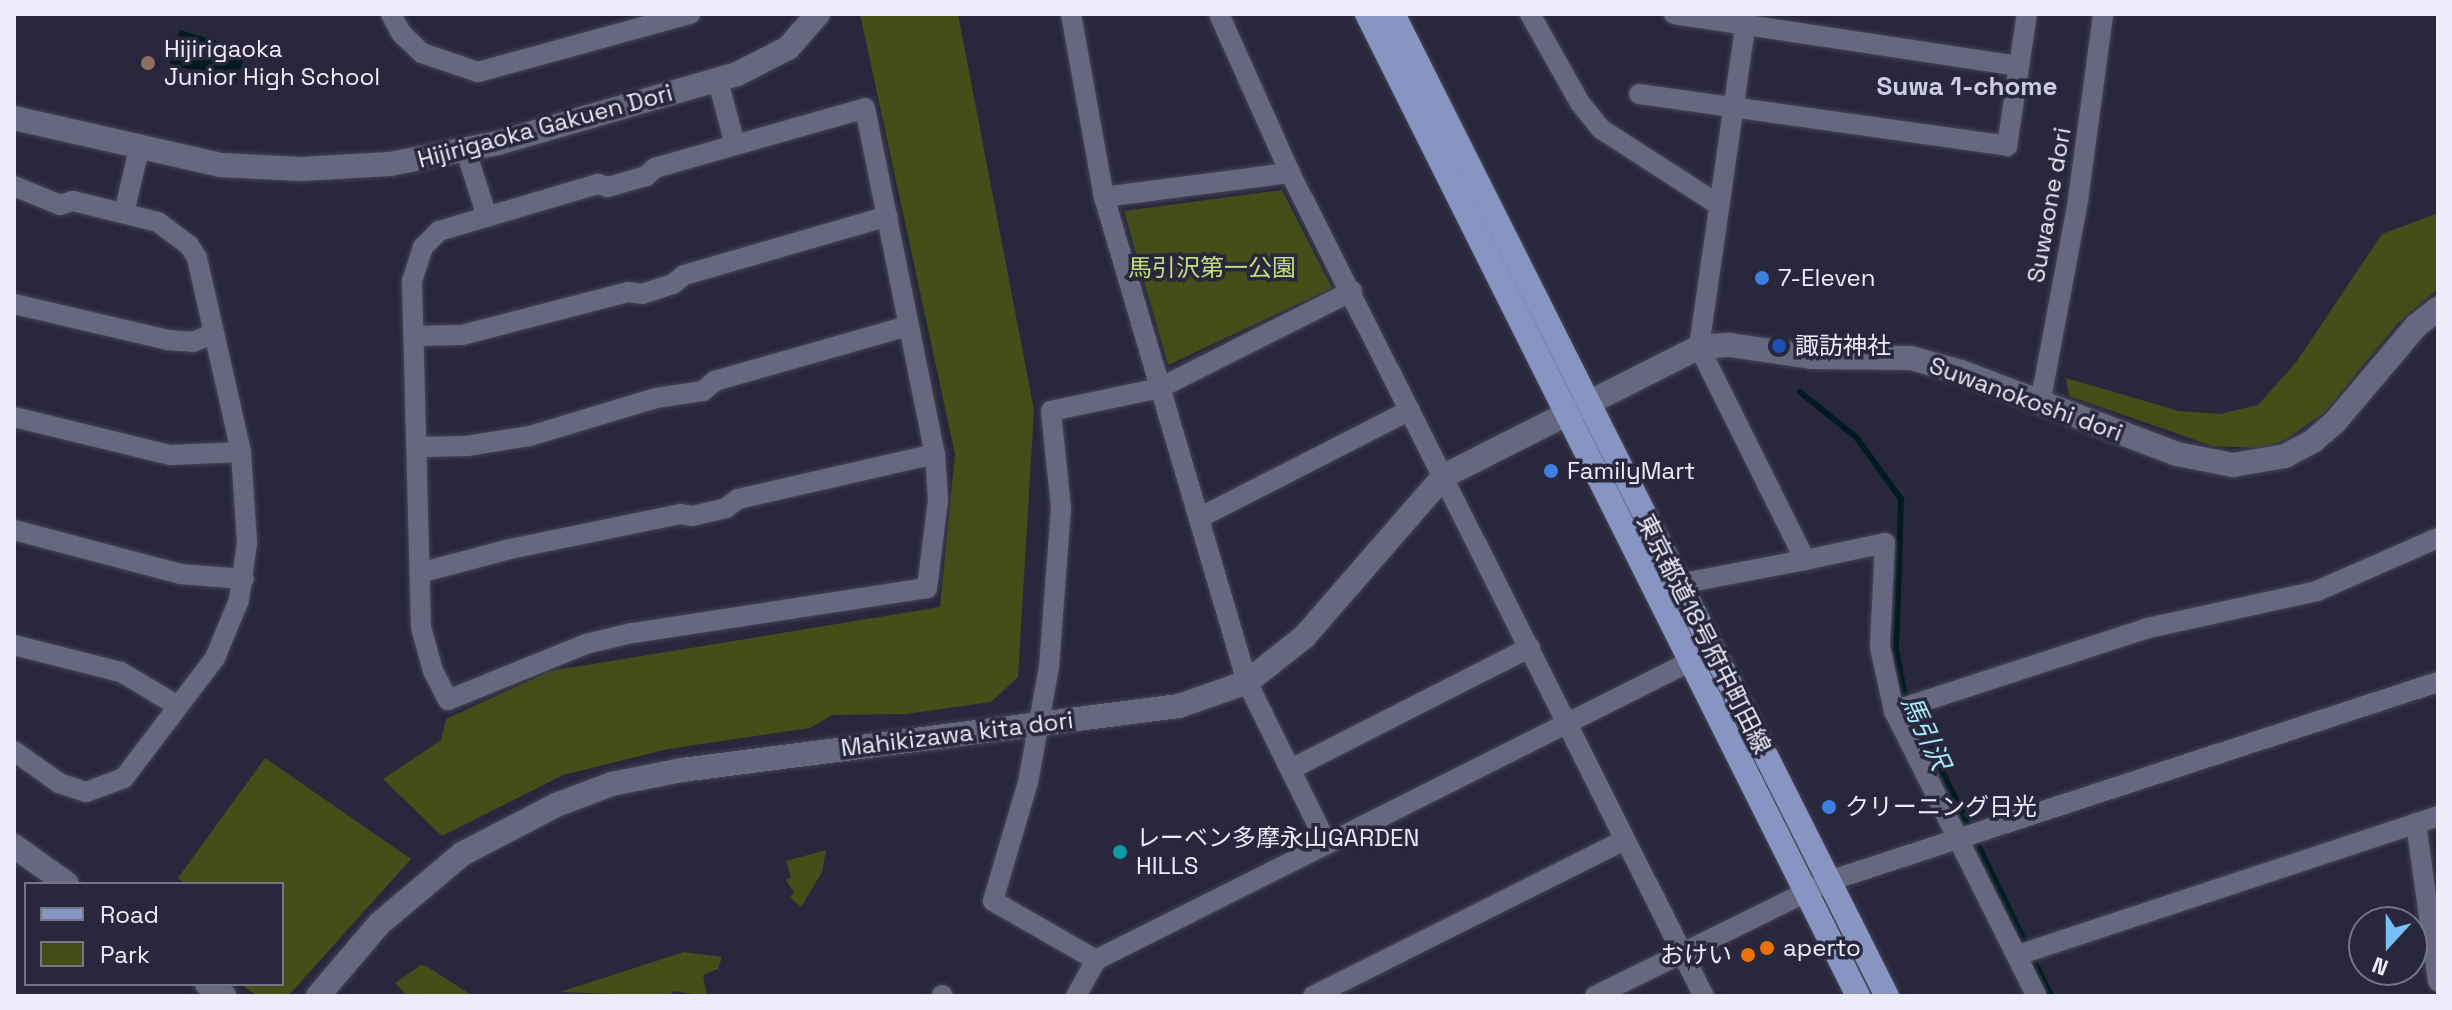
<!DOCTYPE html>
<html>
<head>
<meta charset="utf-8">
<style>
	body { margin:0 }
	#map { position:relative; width:2452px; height:1010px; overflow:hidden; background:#29273c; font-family:"Space Grotesk","Noto Sans JP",sans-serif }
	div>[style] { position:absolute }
	.green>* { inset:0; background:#444e18 }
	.water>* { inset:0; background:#001b20; transform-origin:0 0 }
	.stream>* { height:6px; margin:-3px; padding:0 3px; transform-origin:3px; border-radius:3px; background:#001b20 }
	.roads { filter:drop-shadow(0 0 2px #464556) drop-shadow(0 0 2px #464556) }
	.street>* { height:20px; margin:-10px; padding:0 10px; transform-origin:10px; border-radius:10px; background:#67677f }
	.secondary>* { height:24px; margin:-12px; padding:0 12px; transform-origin:12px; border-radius:12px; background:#67677f }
	.primary>* { height:24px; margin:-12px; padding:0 12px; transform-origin:12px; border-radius:12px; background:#8795c2 }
	.dots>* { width:22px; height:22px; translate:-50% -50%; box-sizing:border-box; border:4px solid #29273c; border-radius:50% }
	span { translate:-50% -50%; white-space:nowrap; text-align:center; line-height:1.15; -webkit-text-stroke:7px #29273c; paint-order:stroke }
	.poi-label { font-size:24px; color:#ececfa }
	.left { translate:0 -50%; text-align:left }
	.right { translate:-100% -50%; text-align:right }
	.street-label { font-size:24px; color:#ececfa }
	.park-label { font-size:24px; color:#c6da7e }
	.neighbourhood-label { font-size:26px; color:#cdcce7; font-weight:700 }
	.water-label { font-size:26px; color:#a5eaf8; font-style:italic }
	.frame { position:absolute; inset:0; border:16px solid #ececfa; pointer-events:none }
	.legend { position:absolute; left:24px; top:882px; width:260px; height:104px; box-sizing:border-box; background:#29273c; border:2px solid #777688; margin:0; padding:10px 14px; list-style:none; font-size:24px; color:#ececfa }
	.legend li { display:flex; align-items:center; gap:16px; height:40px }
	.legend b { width:40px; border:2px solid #777688 }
	.north { position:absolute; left:2348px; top:906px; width:80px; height:80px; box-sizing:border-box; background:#29273c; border:2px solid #777688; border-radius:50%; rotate:201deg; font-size:22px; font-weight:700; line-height:32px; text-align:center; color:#ececfa }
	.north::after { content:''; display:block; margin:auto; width:28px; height:36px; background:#73c1f5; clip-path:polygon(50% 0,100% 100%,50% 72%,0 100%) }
</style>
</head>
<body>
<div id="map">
	<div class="green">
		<div style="clip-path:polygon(860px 14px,958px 14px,1034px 410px,1018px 677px,991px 702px,906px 714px,832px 715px,810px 728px,668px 749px,563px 775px,442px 836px,383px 779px,441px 740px,446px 719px,550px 671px,940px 607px,955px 454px)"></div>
		<div style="clip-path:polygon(1282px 190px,1332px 288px,1168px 365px,1124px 211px)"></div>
		<div style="clip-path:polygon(2438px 213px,2438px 289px,2398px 323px,2325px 412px,2285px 440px,2261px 448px,2213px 446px,2069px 396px,2066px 378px,2179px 411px,2220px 414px,2258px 405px,2297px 361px,2382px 234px)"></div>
		<div style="clip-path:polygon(265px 758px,411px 859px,288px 996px,258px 996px,240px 984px,282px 984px,282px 884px,184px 884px,178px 878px)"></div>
		<div style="clip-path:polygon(826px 850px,822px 872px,801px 907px,790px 897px,794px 893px,786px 880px,791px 877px,786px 861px)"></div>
		<div style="clip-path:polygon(684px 952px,722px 957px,718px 969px,703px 975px,707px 996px,673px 991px,671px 996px,560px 992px)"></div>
		<div style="clip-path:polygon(421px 965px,426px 966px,473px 996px,407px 996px,395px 983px)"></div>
	</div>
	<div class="water">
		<div style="left:180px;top:30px;width:69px;height:35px;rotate:17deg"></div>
	</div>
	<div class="stream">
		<div style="left:1800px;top:392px;width:72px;rotate:38.8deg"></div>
		<div style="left:1856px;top:437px;width:77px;rotate:54deg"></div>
		<div style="left:1901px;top:499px;width:150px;rotate:91.9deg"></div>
		<div style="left:1896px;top:649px;width:44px;rotate:79.5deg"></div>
		<div style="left:1904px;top:692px;width:338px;rotate:64.2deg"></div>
	</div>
	<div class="roads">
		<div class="street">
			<div style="left:391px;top:14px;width:21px;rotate:62deg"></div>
			<div style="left:401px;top:33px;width:29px;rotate:44deg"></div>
			<div style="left:422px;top:53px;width:59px;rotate:18.7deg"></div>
			<div style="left:478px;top:72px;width:220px;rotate:-15.3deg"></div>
			<div style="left:1071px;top:14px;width:186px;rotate:79.8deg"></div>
			<div style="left:1104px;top:197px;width:506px;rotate:73.57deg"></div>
			<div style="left:1247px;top:682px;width:181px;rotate:63.7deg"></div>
			<div style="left:1219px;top:14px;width:174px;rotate:65.9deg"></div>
			<div style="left:1290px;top:173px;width:921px;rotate:63.3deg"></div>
			<div style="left:1530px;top:14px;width:102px;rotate:60.7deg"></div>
			<div style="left:1580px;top:103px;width:33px;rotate:51deg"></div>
			<div style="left:1601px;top:129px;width:140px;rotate:32.8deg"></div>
			<div style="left:1674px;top:14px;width:349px;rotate:8.6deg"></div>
			<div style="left:1747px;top:14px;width:336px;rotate:98.2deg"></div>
			<div style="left:1699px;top:347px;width:238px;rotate:63.5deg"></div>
			<div style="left:1805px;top:560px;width:82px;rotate:-12deg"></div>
			<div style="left:1885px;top:543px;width:104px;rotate:92.8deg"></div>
			<div style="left:1880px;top:647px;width:66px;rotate:77.7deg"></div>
			<div style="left:1894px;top:711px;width:319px;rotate:63.4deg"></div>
			<div style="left:718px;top:81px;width:66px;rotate:75.1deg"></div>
			<div style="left:1639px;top:94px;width:372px;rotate:8deg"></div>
			<div style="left:2007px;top:146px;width:134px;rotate:-81.4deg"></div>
			<div style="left:865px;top:108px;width:353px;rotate:78.6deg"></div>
			<div style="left:935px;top:454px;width:46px;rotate:86.3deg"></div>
			<div style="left:938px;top:500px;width:89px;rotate:97.1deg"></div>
			<div style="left:927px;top:588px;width:298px;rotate:171.3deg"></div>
			<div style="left:632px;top:633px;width:47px;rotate:166.6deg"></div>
			<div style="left:586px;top:644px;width:149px;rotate:157.9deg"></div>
			<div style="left:448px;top:700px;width:33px;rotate:-117deg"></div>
			<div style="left:433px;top:671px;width:46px;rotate:-105.3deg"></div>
			<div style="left:421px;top:627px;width:346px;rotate:-91.5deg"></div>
			<div style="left:412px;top:281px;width:36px;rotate:-72deg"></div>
			<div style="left:423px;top:247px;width:23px;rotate:-45deg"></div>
			<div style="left:439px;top:231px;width:166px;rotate:-16.5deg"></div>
			<div style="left:598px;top:184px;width:10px;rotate:17deg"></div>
			<div style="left:608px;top:187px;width:40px;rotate:-16deg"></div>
			<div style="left:646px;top:176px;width:12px;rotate:-42deg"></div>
			<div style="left:655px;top:168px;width:218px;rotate:-15.9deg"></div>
			<div style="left:466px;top:151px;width:69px;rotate:72.3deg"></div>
			<div style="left:14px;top:186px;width:50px;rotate:22.4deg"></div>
			<div style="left:60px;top:205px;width:14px;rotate:-17deg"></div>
			<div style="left:73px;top:201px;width:88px;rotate:13.9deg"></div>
			<div style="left:158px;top:222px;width:39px;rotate:37deg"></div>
			<div style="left:189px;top:245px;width:15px;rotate:58deg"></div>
			<div style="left:197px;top:258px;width:199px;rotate:77.2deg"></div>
			<div style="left:241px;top:452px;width:91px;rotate:86.2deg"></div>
			<div style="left:247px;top:543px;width:58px;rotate:98deg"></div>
			<div style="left:239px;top:600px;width:63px;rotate:112.5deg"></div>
			<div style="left:215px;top:658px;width:151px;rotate:127.2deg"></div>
			<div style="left:124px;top:778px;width:40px;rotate:159.8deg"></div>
			<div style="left:86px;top:792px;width:28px;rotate:-162deg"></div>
			<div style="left:59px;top:783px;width:55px;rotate:-144.6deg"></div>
			<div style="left:1104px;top:197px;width:188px;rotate:-7.4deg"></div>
			<div style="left:124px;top:213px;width:66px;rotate:-76.8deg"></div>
			<div style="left:1352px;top:291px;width:215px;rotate:153.2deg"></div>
			<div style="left:1160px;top:388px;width:111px;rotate:168.1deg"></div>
			<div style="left:1051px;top:411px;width:98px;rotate:84.1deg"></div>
			<div style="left:1061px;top:508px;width:159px;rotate:94.3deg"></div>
			<div style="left:1049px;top:667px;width:117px;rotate:100.3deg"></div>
			<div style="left:1028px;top:782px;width:124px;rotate:106.4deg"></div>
			<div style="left:993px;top:901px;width:119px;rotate:29.8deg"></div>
			<div style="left:1096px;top:960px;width:664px;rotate:-26.68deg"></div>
			<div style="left:14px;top:304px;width:157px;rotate:13.2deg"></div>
			<div style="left:167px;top:340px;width:26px;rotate:4deg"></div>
			<div style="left:193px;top:342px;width:23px;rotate:-23deg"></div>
			<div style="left:414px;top:336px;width:48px;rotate:-1.2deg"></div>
			<div style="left:462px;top:335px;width:171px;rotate:-14.5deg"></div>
			<div style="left:628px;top:292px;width:14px;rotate:8deg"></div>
			<div style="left:642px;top:294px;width:33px;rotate:-18deg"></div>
			<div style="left:673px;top:284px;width:14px;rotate:-39deg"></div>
			<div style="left:684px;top:275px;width:212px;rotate:-16.1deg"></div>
			<div style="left:2040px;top:404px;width:208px;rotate:-79.4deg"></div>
			<div style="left:2078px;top:200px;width:188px;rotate:-82.3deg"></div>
			<div style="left:14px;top:417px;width:161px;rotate:13.7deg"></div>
			<div style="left:170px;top:455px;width:71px;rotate:-2.4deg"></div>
			<div style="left:418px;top:447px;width:49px;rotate:-1.2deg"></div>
			<div style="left:467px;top:446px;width:64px;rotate:-9deg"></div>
			<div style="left:530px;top:436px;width:132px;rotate:-16.8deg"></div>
			<div style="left:656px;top:398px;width:48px;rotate:-8.5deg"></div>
			<div style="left:703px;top:391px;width:16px;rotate:-40deg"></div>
			<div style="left:715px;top:381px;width:201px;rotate:-15.9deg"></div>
			<div style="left:1199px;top:518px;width:237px;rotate:-27.1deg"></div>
			<div style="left:14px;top:530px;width:172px;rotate:14.8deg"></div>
			<div style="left:180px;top:574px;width:64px;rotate:4.5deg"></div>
			<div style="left:423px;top:572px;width:90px;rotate:-14.8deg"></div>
			<div style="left:510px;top:549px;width:174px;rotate:-11.6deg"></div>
			<div style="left:680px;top:514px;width:12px;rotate:9deg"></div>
			<div style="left:692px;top:516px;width:35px;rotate:-13deg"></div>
			<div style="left:726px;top:508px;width:15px;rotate:-37deg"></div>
			<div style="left:738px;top:499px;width:202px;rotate:-12.9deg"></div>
			<div style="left:1679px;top:584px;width:128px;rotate:-10.8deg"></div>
			<div style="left:14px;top:645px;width:110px;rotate:14.2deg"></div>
			<div style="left:121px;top:672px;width:66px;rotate:30.8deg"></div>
			<div style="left:1894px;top:711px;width:267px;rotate:-18.1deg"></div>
			<div style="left:2148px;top:628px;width:173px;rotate:-12.3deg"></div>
			<div style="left:2317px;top:591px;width:132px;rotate:-23.7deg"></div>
			<div style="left:1293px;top:768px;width:266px;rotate:-27deg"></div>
			<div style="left:2416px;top:823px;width:160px;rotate:82.1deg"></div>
			<div style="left:2018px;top:955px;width:442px;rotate:-18.3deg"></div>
			<div style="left:942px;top:995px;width:1px;rotate:45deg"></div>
			<div style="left:1076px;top:996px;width:41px;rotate:-60.9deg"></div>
			<div style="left:1313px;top:996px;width:349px;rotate:-26.6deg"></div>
			<div style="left:1595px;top:996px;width:261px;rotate:-26.2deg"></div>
			<div style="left:1829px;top:881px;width:641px;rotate:-18.1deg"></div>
		</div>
		<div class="secondary">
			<div style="left:14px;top:118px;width:212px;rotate:12.8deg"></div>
			<div style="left:221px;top:165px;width:80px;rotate:2.9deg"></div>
			<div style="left:301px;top:169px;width:89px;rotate:-3.2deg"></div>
			<div style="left:390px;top:164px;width:110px;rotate:-11deg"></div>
			<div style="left:498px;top:143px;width:249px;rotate:-16.1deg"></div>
			<div style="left:737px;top:74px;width:57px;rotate:-27deg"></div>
			<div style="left:788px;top:48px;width:45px;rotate:-48.6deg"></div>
			<div style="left:14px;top:846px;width:65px;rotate:35.6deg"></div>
			<div style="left:207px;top:984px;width:21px;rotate:35deg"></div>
			<div style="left:318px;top:996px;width:94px;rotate:-49.7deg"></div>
			<div style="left:379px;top:924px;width:109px;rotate:-40.1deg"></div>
			<div style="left:462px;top:854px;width:106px;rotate:-27.5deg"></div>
			<div style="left:556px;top:805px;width:60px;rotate:-20.6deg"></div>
			<div style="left:612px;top:784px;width:71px;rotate:-11.3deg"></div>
			<div style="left:682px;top:770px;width:501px;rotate:-7.34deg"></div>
			<div style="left:1179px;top:706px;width:72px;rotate:-19.4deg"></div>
			<div style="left:1247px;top:682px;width:73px;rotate:-38.3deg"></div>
			<div style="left:1304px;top:637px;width:213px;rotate:-49deg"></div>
			<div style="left:1444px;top:476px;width:286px;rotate:-26.8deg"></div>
			<div style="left:1699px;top:347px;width:31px;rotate:-4deg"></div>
			<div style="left:1730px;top:345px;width:82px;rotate:8.4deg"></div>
			<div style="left:1811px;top:357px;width:100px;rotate:0.6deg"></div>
			<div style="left:1911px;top:358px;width:52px;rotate:15.6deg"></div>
			<div style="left:1961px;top:372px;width:231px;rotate:20.8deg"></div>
			<div style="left:2177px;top:454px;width:57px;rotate:11.1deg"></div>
			<div style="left:2233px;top:465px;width:53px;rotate:-9.8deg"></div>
			<div style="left:2285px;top:456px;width:32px;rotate:-28deg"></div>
			<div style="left:2313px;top:441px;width:29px;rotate:-41deg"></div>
			<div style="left:2335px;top:422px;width:126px;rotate:-49.8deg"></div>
			<div style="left:2416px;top:326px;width:28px;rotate:-38deg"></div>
		</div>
		<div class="primary">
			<div style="left:1367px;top:14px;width:1098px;rotate:63.43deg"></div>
			<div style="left:1393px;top:14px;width:1099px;rotate:63.3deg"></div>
		</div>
	</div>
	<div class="dots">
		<div style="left:148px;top:63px;background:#8d6e63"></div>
		<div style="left:1762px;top:278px;background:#3f7fe0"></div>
		<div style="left:1779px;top:346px;background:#1a4fb4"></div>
		<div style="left:1551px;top:471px;background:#3f7fe0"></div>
		<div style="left:1829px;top:807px;background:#3f7fe0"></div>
		<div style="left:1120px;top:852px;background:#0f9aa8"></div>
		<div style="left:1767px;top:948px;background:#e8710a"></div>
		<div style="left:1748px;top:955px;background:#e8710a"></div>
	</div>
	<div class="poi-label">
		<span class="left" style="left:164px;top:63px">Hijirigaoka<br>Junior High School</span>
		<span class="left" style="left:1778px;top:278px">7-Eleven</span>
		<span class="left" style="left:1795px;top:346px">諏訪神社</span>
		<span class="left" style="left:1567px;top:471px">FamilyMart</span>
		<span class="left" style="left:1845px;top:807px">クリーニング日光</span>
		<span class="left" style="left:1136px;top:852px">レーベン多摩永山GARDEN<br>HILLS</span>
		<span class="left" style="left:1783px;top:948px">aperto</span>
		<span class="right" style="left:1732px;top:955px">おけい</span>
	</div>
	<div class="street-label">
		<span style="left:545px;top:126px;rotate:-15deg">Hijirigaoka Gakuen Dori</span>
		<span style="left:2049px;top:205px;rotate:-80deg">Suwaone dori</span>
		<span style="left:2026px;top:399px;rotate:20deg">Suwanokoshi dori</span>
		<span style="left:1704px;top:634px;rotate:63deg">東京都道18号府中町田線</span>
		<span style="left:957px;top:734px;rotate:-7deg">Mahikizawa kita dori</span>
	</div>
	<div class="park-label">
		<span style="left:1212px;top:268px">馬引沢第一公園</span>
	</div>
	<div class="neighbourhood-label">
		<span style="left:1967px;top:87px">Suwa 1-chome</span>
	</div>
	<div class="water-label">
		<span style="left:1925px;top:733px;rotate:65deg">馬引沢</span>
	</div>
	<div class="frame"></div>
	<ul class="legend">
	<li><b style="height:10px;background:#8795c2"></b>Road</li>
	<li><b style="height:22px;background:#444e18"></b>Park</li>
	</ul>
	<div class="north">N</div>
</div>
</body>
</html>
